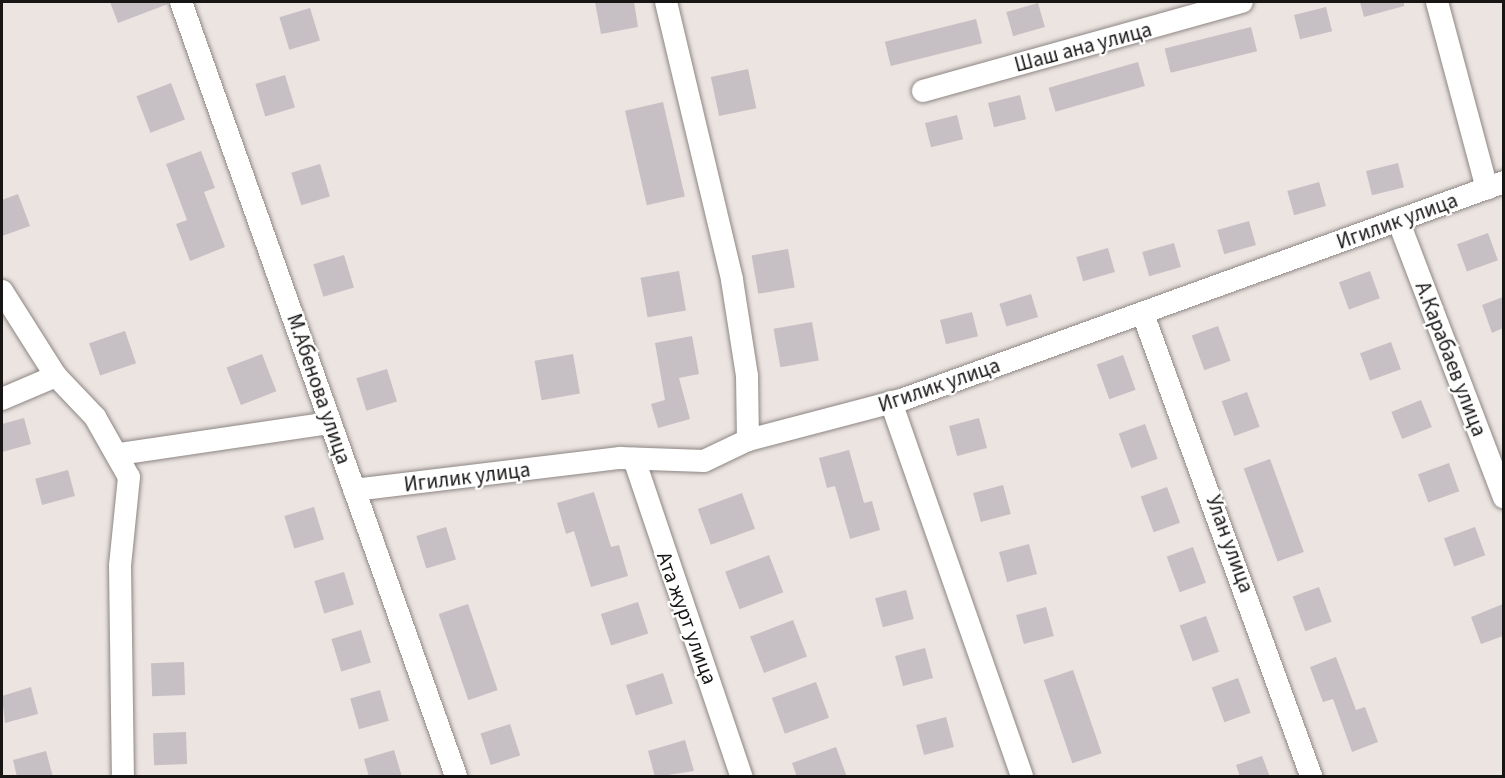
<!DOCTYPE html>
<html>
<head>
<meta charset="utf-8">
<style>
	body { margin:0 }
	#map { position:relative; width:1505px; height:778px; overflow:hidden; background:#ebe4e1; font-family:"Source Sans 3",sans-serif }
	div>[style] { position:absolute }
	.building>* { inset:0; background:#c6c0c5; transform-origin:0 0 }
	.roads { filter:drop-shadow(0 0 2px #8d8683) drop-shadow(0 0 2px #8d8683) }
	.minor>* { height:22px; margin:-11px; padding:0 11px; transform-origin:11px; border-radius:11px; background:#fff }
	span { translate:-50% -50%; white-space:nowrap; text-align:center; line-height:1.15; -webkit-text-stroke:4.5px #fff; paint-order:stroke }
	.street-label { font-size:21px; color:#181615 }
	.frame { position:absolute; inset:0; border:3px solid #181615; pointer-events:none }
</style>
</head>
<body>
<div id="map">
	<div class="building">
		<div style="clip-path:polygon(110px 2px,168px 2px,168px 4px,118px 23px)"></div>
		<div style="clip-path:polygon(595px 2px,634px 2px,638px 27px,601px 34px)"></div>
		<div style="clip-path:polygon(1360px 2px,1404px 2px,1404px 6px,1364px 17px)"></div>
		<div style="left:1038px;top:3px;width:25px;height:33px;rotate:74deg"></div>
		<div style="left:1326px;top:7px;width:25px;height:33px;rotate:76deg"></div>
		<div style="left:310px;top:8px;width:34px;height:32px;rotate:73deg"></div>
		<div style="left:976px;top:19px;width:25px;height:94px;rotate:76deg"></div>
		<div style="left:1251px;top:27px;width:25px;height:89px;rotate:76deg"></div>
		<div style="left:1138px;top:62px;width:25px;height:93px;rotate:74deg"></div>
		<div style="left:748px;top:69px;width:40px;height:38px;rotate:78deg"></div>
		<div style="left:285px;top:75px;width:34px;height:31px;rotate:73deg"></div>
		<div style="left:171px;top:83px;width:39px;height:37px;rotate:69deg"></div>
		<div style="left:1020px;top:95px;width:25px;height:33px;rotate:76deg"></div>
		<div style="left:663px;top:102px;width:97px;height:39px;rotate:77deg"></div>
		<div style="left:957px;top:115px;width:25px;height:33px;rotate:76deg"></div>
		<div style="clip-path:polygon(201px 151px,215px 188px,204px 192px,225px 247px,190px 261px,176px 224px,187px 220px,166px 164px)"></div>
		<div style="left:1398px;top:163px;width:25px;height:33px;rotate:76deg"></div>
		<div style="left:320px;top:164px;width:34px;height:30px;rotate:73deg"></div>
		<div style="left:1319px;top:182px;width:25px;height:33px;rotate:74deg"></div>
		<div style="clip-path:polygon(18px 194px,30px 226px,2px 236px,2px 200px)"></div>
		<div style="left:1249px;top:221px;width:25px;height:33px;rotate:74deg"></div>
		<div style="left:1488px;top:233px;width:29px;height:33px;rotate:70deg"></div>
		<div style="left:1174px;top:243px;width:25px;height:33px;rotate:74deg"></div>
		<div style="left:1108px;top:248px;width:25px;height:33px;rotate:74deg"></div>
		<div style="left:788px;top:249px;width:39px;height:37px;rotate:80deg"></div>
		<div style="left:344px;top:255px;width:34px;height:32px;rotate:73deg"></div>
		<div style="left:679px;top:271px;width:40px;height:39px;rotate:80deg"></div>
		<div style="left:1370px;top:271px;width:29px;height:33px;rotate:70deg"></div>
		<div style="left:1031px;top:294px;width:24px;height:33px;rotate:73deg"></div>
		<div style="clip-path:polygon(1503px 297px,1503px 328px,1492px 333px,1482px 305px)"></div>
		<div style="left:972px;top:312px;width:25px;height:33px;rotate:76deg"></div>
		<div style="left:812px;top:322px;width:39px;height:39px;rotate:80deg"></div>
		<div style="left:1218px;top:326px;width:37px;height:28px;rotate:70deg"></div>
		<div style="left:125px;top:331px;width:34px;height:38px;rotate:71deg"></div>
		<div style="clip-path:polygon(692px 336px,699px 374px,679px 378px,690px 419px,658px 428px,651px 404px,665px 400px,655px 343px)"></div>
		<div style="left:1391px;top:342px;width:29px;height:33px;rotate:70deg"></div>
		<div style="left:262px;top:354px;width:40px;height:38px;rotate:69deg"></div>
		<div style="left:573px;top:354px;width:40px;height:39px;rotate:80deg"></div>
		<div style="left:1123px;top:355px;width:37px;height:28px;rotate:70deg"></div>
		<div style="left:387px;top:369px;width:34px;height:32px;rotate:73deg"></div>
		<div style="left:1247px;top:392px;width:37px;height:27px;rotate:70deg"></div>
		<div style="left:1421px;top:400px;width:29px;height:32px;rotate:68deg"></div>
		<div style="clip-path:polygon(24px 418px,31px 444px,2px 452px,2px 424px)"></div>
		<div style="left:979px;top:418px;width:31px;height:31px;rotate:75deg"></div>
		<div style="left:1145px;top:424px;width:37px;height:28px;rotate:70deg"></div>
		<div style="clip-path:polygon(849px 450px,864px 503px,872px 501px,880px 530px,850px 539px,835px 486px,827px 488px,819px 458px)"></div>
		<div style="left:1270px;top:459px;width:99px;height:28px;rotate:70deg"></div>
		<div style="left:1449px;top:463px;width:30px;height:33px;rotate:70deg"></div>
		<div style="left:68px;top:470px;width:27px;height:34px;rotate:75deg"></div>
		<div style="left:1003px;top:485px;width:30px;height:31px;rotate:75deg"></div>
		<div style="left:1167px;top:487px;width:38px;height:28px;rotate:70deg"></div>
		<div style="clip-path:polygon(594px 492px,611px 547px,619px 545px,628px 576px,591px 587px,574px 531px,566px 534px,557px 503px)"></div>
		<div style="left:742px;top:493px;width:38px;height:47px;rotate:70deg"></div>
		<div style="left:314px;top:507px;width:34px;height:31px;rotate:73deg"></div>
		<div style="left:446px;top:527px;width:34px;height:31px;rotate:73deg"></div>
		<div style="left:1475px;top:527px;width:30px;height:33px;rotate:70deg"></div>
		<div style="left:1029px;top:544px;width:31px;height:31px;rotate:75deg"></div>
		<div style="left:1193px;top:547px;width:38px;height:28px;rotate:70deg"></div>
		<div style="left:769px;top:555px;width:40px;height:47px;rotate:69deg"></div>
		<div style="left:344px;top:572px;width:34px;height:31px;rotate:73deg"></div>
		<div style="left:1319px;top:587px;width:37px;height:28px;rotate:70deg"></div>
		<div style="left:906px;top:590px;width:30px;height:32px;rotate:75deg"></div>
		<div style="left:638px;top:602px;width:33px;height:39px;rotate:72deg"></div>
		<div style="left:468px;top:604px;width:91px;height:31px;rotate:71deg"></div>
		<div style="clip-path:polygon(1503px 604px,1503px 636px,1481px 644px,1471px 617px)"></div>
		<div style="left:1046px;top:607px;width:30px;height:31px;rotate:75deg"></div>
		<div style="left:1206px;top:616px;width:38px;height:28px;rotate:70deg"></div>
		<div style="left:793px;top:620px;width:39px;height:46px;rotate:69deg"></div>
		<div style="left:361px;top:630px;width:34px;height:31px;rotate:73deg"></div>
		<div style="left:925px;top:648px;width:31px;height:31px;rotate:75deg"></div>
		<div style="clip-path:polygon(1336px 657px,1356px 710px,1365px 707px,1378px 742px,1352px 752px,1333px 699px,1323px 702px,1310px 667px)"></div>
		<div style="left:184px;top:662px;width:33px;height:33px;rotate:88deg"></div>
		<div style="left:1073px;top:670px;width:88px;height:31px;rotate:71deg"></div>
		<div style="left:663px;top:673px;width:32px;height:39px;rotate:72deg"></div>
		<div style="left:1238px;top:678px;width:37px;height:28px;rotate:70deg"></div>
		<div style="left:816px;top:682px;width:38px;height:47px;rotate:70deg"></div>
		<div style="clip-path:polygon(31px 687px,38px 714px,5px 723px,2px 696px)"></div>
		<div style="left:380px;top:690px;width:32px;height:31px;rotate:74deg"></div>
		<div style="left:946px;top:717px;width:31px;height:31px;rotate:75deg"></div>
		<div style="left:510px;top:724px;width:33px;height:31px;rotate:72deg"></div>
		<div style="left:186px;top:732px;width:32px;height:33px;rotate:88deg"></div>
		<div style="clip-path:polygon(685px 740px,694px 771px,655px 777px,648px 751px)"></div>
		<div style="clip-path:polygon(836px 747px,847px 777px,797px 777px,792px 763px)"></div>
		<div style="clip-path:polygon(394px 750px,402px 777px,369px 777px,364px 759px)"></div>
		<div style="clip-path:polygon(46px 751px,53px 777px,17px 777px,13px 760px)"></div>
		<div style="clip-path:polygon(1262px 756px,1270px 777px,1240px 777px,1236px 765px)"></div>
	</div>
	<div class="roads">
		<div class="minor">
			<div style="left:181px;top:2px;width:821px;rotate:70.44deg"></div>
			<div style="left:666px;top:2px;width:286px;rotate:76.6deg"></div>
			<div style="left:732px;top:280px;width:97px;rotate:81.1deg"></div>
			<div style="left:747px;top:376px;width:64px;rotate:89.1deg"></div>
			<div style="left:1437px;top:2px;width:193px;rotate:75deg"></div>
			<div style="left:923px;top:91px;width:331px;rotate:-15.6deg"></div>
			<div style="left:1398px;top:220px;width:297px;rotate:69.1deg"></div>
			<div style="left:2px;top:291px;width:101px;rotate:57.6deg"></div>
			<div style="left:56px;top:376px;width:57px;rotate:46.4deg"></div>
			<div style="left:95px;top:417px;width:69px;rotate:60.5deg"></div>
			<div style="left:129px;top:477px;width:89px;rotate:95.8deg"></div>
			<div style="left:120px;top:566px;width:210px;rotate:89.2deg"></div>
			<div style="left:1143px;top:314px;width:492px;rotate:70deg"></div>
			<div style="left:2px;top:399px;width:59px;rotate:-23.1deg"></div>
			<div style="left:891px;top:402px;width:396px;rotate:70.7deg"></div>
			<div style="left:119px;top:454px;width:213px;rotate:-8.4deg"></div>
			<div style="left:634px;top:459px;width:335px;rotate:71.3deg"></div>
			<div style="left:354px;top:490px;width:268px;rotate:-6.9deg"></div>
			<div style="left:620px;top:458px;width:84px;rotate:2deg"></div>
			<div style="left:704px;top:461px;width:49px;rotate:-25.5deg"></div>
			<div style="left:748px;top:440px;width:161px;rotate:-14.7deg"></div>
			<div style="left:904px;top:399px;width:638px;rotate:-19.88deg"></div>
		</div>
	</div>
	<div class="street-label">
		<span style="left:1083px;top:47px;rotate:-15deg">Шаш ана улица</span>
		<span style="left:1397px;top:221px;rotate:-20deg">Игилик улица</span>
		<span style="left:1451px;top:359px;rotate:69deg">А.Карабаев улица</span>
		<span style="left:939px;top:385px;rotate:-19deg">Игилик улица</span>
		<span style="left:319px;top:389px;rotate:71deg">М.Абенова улица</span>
		<span style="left:467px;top:477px;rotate:-7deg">Игилик улица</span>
		<span style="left:1230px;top:544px;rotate:70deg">Улан улица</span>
		<span style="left:687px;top:618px;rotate:70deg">Ата журт улица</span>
	</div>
	<div class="frame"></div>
</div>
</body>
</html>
